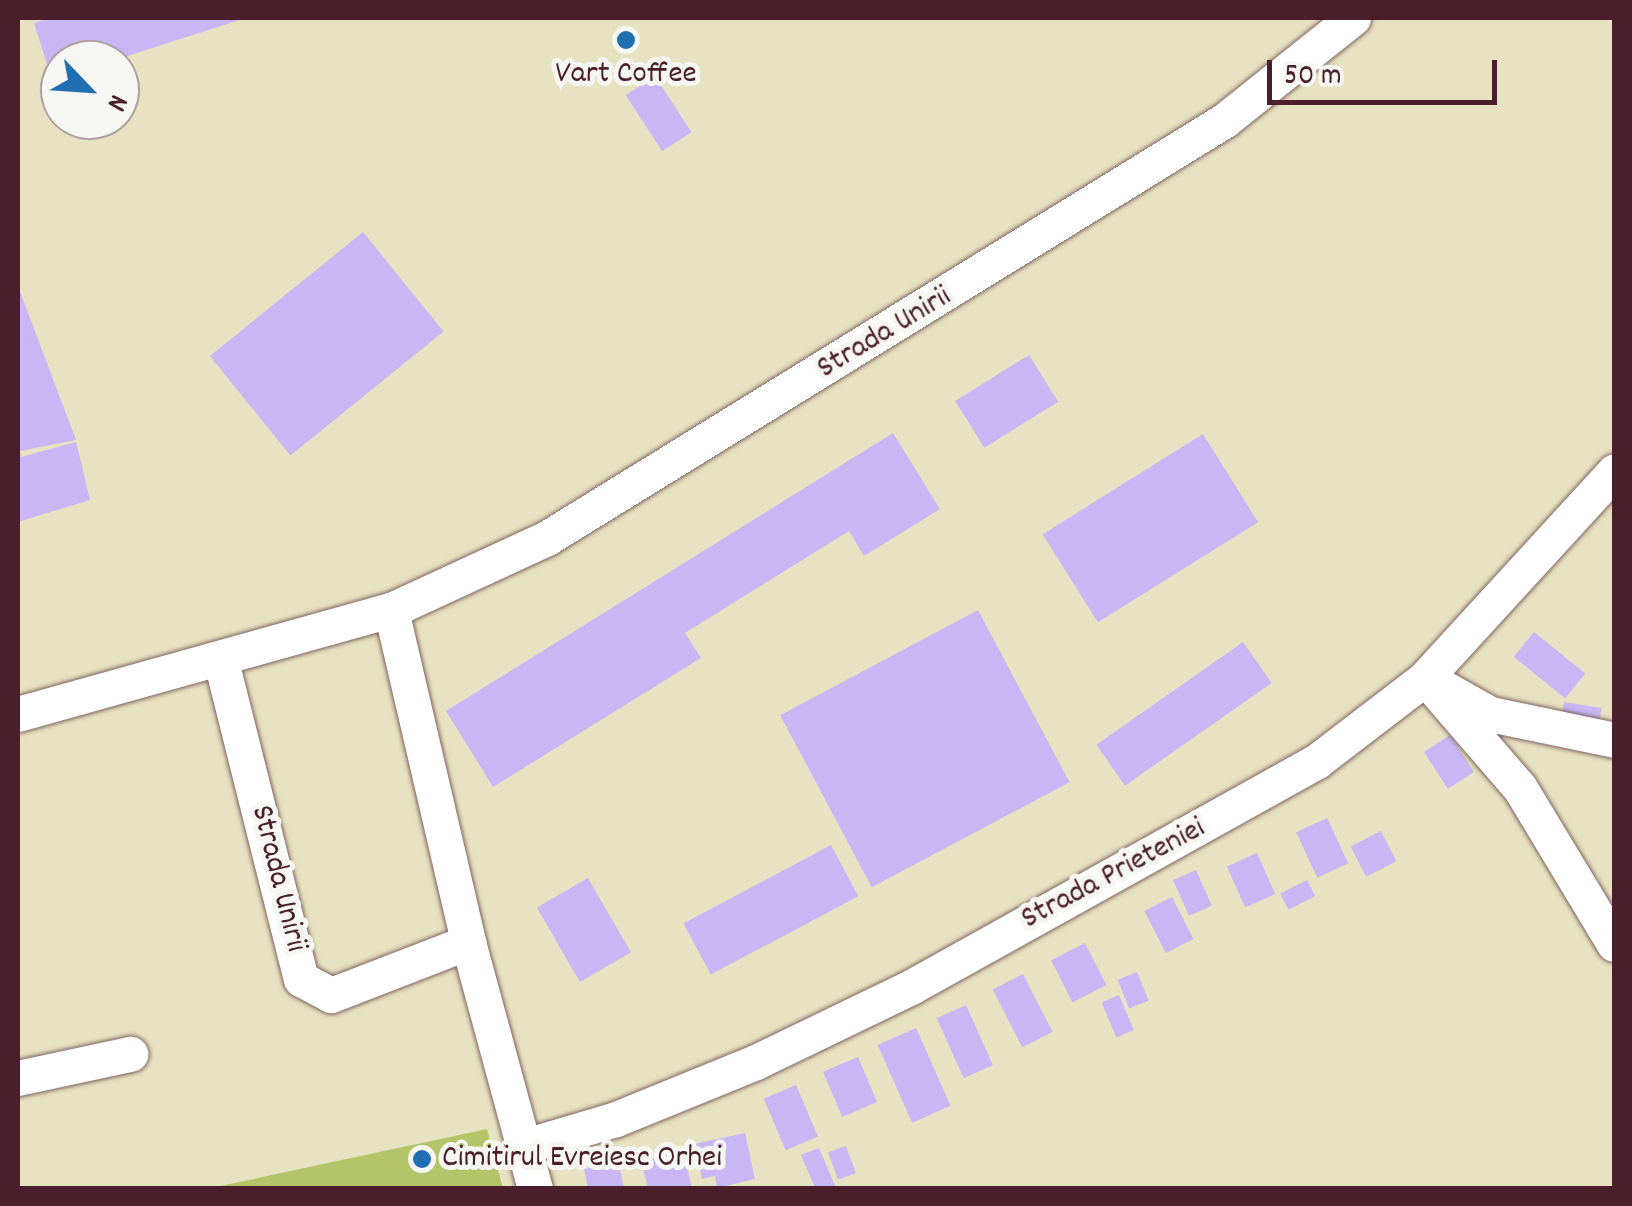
<!DOCTYPE html>
<html>
<head>
<meta charset="utf-8">
<style>
	body { margin:0 }
	#map { position:relative; width:1632px; height:1206px; overflow:hidden; background:#e7e2c1; font-family:Dekko,sans-serif }
	div>[style] { position:absolute }
	.green>* { inset:0; background:#b4c569 }
	.building>* { inset:0; background:#c8b7f4; transform-origin:0 0 }
	.roads { filter:drop-shadow(0 0 2px #816360) drop-shadow(0 0 2px #816360) }
	.minor>* { height:35px; margin:-17.5px; padding:0 17.5px; transform-origin:17.5px; border-radius:17.5px; background:#fff }
	.dots>* { width:28px; height:28px; translate:-50% -50%; box-sizing:border-box; border:5px solid #f6f6f2; border-radius:50% }
	span { translate:-50% -50%; white-space:nowrap; text-align:center; line-height:1.15; -webkit-text-stroke:10px #f6f6f2; paint-order:stroke }
	.poi-label { font-size:32px; color:#4a1f2b }
	.left { translate:0 -50%; text-align:left }
	.street-label { font-size:32px; color:#4a1f2b }
	.frame { position:absolute; inset:0; border:20px solid #4a1f2b; pointer-events:none }
	.north { position:absolute; left:40px; top:40px; width:100px; height:100px; box-sizing:border-box; background:#f6f6f2; border:2px solid #b1a0a2; border-radius:50%; rotate:115deg; font-size:28px; font-weight:700; line-height:40px; text-align:center; color:#4a1f2b }
	.north::after { content:''; display:block; margin:auto; width:35px; height:45px; background:#1f6fb2; clip-path:polygon(50% 0,100% 100%,50% 72%,0 100%) }
	.scale { position:absolute; left:1267px; top:60px; width:230px; height:45px; box-sizing:border-box; border:5px solid #4a1f2b; border-top:0; padding-left:12px; font-size:30px; line-height:35px; white-space:nowrap; color:#4a1f2b; -webkit-text-stroke:8px #f6f6f2; paint-order:stroke }
</style>
</head>
<body>
<div id="map">
	<div class="green">
		<div style="clip-path:polygon(487px 1129px,503px 1188px,211px 1188px)"></div>
	</div>
	<div class="building">
		<div style="clip-path:polygon(52px 18px,246px 18px,115px 60px,60px 60px,60px 78px,52px 80px,34px 23px)"></div>
		<div style="left:655px;top:76px;width:67px;height:35px;rotate:57deg"></div>
		<div style="left:363px;top:232px;width:128px;height:197px;rotate:51deg"></div>
		<div style="clip-path:polygon(18px 286px,76px 440px,20px 451px,21px 457px,76px 442px,90px 500px,18px 522px)"></div>
		<div style="left:1029px;top:355px;width:55px;height:87px;rotate:58deg"></div>
		<div style="clip-path:polygon(893px 433px,940px 509px,864px 556px,849px 531px,685px 633px,701px 658px,493px 787px,446px 711px)"></div>
		<div style="left:1203px;top:434px;width:104px;height:189px;rotate:58deg"></div>
		<div style="left:978px;top:610px;width:195px;height:224px;rotate:62deg"></div>
		<div style="left:1534px;top:632px;width:66px;height:32px;rotate:39deg"></div>
		<div style="left:1243px;top:642px;width:50px;height:179px;rotate:55deg"></div>
		<div style="left:1564px;top:702px;width:38px;height:17px;rotate:9deg"></div>
		<div style="left:1450px;top:735px;width:44px;height:31px;rotate:57deg"></div>
		<div style="left:1327px;top:818px;width:50px;height:34px;rotate:65deg"></div>
		<div style="left:1381px;top:831px;width:34px;height:34px;rotate:63deg"></div>
		<div style="left:831px;top:845px;width:58px;height:167px;rotate:62deg"></div>
		<div style="left:1257px;top:853px;width:45px;height:33px;rotate:66deg"></div>
		<div style="left:1196px;top:870px;width:39px;height:25px;rotate:66deg"></div>
		<div style="left:588px;top:878px;width:86px;height:59px;rotate:60deg"></div>
		<div style="left:1307px;top:880px;width:18px;height:30px;rotate:63deg"></div>
		<div style="left:1172px;top:897px;width:47px;height:31px;rotate:63deg"></div>
		<div style="left:1085px;top:943px;width:47px;height:38px;rotate:63deg"></div>
		<div style="left:1137px;top:972px;width:31px;height:21px;rotate:68deg"></div>
		<div style="left:1023px;top:974px;width:65px;height:34px;rotate:63deg"></div>
		<div style="left:1119px;top:995px;width:38px;height:19px;rotate:67deg"></div>
		<div style="left:966px;top:1005px;width:66px;height:32px;rotate:66deg"></div>
		<div style="left:916px;top:1028px;width:85px;height:42px;rotate:66deg"></div>
		<div style="left:858px;top:1057px;width:49px;height:38px;rotate:67deg"></div>
		<div style="left:796px;top:1085px;width:56px;height:35px;rotate:67deg"></div>
		<div style="clip-path:polygon(745px 1133px,755px 1179px,717px 1188px,715px 1176px,702px 1179px,694px 1144px)"></div>
		<div style="left:846px;top:1146px;width:29px;height:19px;rotate:70deg"></div>
		<div style="clip-path:polygon(682px 1147px,692px 1188px,648px 1188px,640px 1157px)"></div>
		<div style="clip-path:polygon(819px 1148px,836px 1188px,815px 1188px,801px 1155px)"></div>
		<div style="clip-path:polygon(618px 1161px,624px 1188px,588px 1188px,584px 1169px)"></div>
	</div>
	<div class="roads">
		<div class="minor">
			<div style="left:391px;top:610px;width:341px;rotate:76.9deg"></div>
			<div style="left:468px;top:942px;width:255px;rotate:74.8deg"></div>
			<div style="left:221px;top:661px;width:328px;rotate:75.9deg"></div>
			<div style="left:301px;top:979px;width:34px;rotate:28deg"></div>
			<div style="left:331px;top:995px;width:147px;rotate:-21.1deg"></div>
			<div style="left:1425px;top:678px;width:145px;rotate:49.2deg"></div>
			<div style="left:1520px;top:788px;width:182px;rotate:58.9deg"></div>
			<div style="left:1444px;top:688px;width:53px;rotate:29.5deg"></div>
			<div style="left:1490px;top:714px;width:127px;rotate:11.8deg"></div>
			<div style="left:18px;top:714px;width:387px;rotate:-15.6deg"></div>
			<div style="left:391px;top:610px;width:172px;rotate:-24.8deg"></div>
			<div style="left:547px;top:538px;width:796px;rotate:-31.65deg"></div>
			<div style="left:1225px;top:120px;width:164px;rotate:-38.6deg"></div>
			<div style="left:18px;top:1078px;width:115px;rotate:-12.1deg"></div>
			<div style="left:525px;top:1146px;width:95px;rotate:-16.5deg"></div>
			<div style="left:616px;top:1119px;width:151px;rotate:-22.2deg"></div>
			<div style="left:756px;top:1062px;width:172px;rotate:-25.8deg"></div>
			<div style="left:911px;top:987px;width:465px;rotate:-29.1deg"></div>
			<div style="left:1317px;top:761px;width:136px;rotate:-37.5deg"></div>
			<div style="left:1425px;top:678px;width:280px;rotate:-47.5deg"></div>
		</div>
	</div>
	<div class="dots">
		<div style="left:626px;top:40px;background:#1f6fb2"></div>
		<div style="left:422px;top:1159px;background:#1f6fb2"></div>
	</div>
	<div class="poi-label">
		<span style="left:626px;top:75px">Vart Coffee</span>
		<span class="left" style="left:442px;top:1159px">Cimitirul Evreiesc Orhei</span>
	</div>
	<div class="street-label">
		<span style="left:885px;top:334px;rotate:-31deg">Strada Unirii</span>
		<span style="left:1114px;top:875px;rotate:-28deg">Strada Prieteniei</span>
		<span style="left:277px;top:879px;rotate:76deg">Strada Unirii</span>
	</div>
	<div class="frame"></div>
	<div class="north">N</div>
	<div class="scale">50 m</div>
</div>
</body>
</html>
